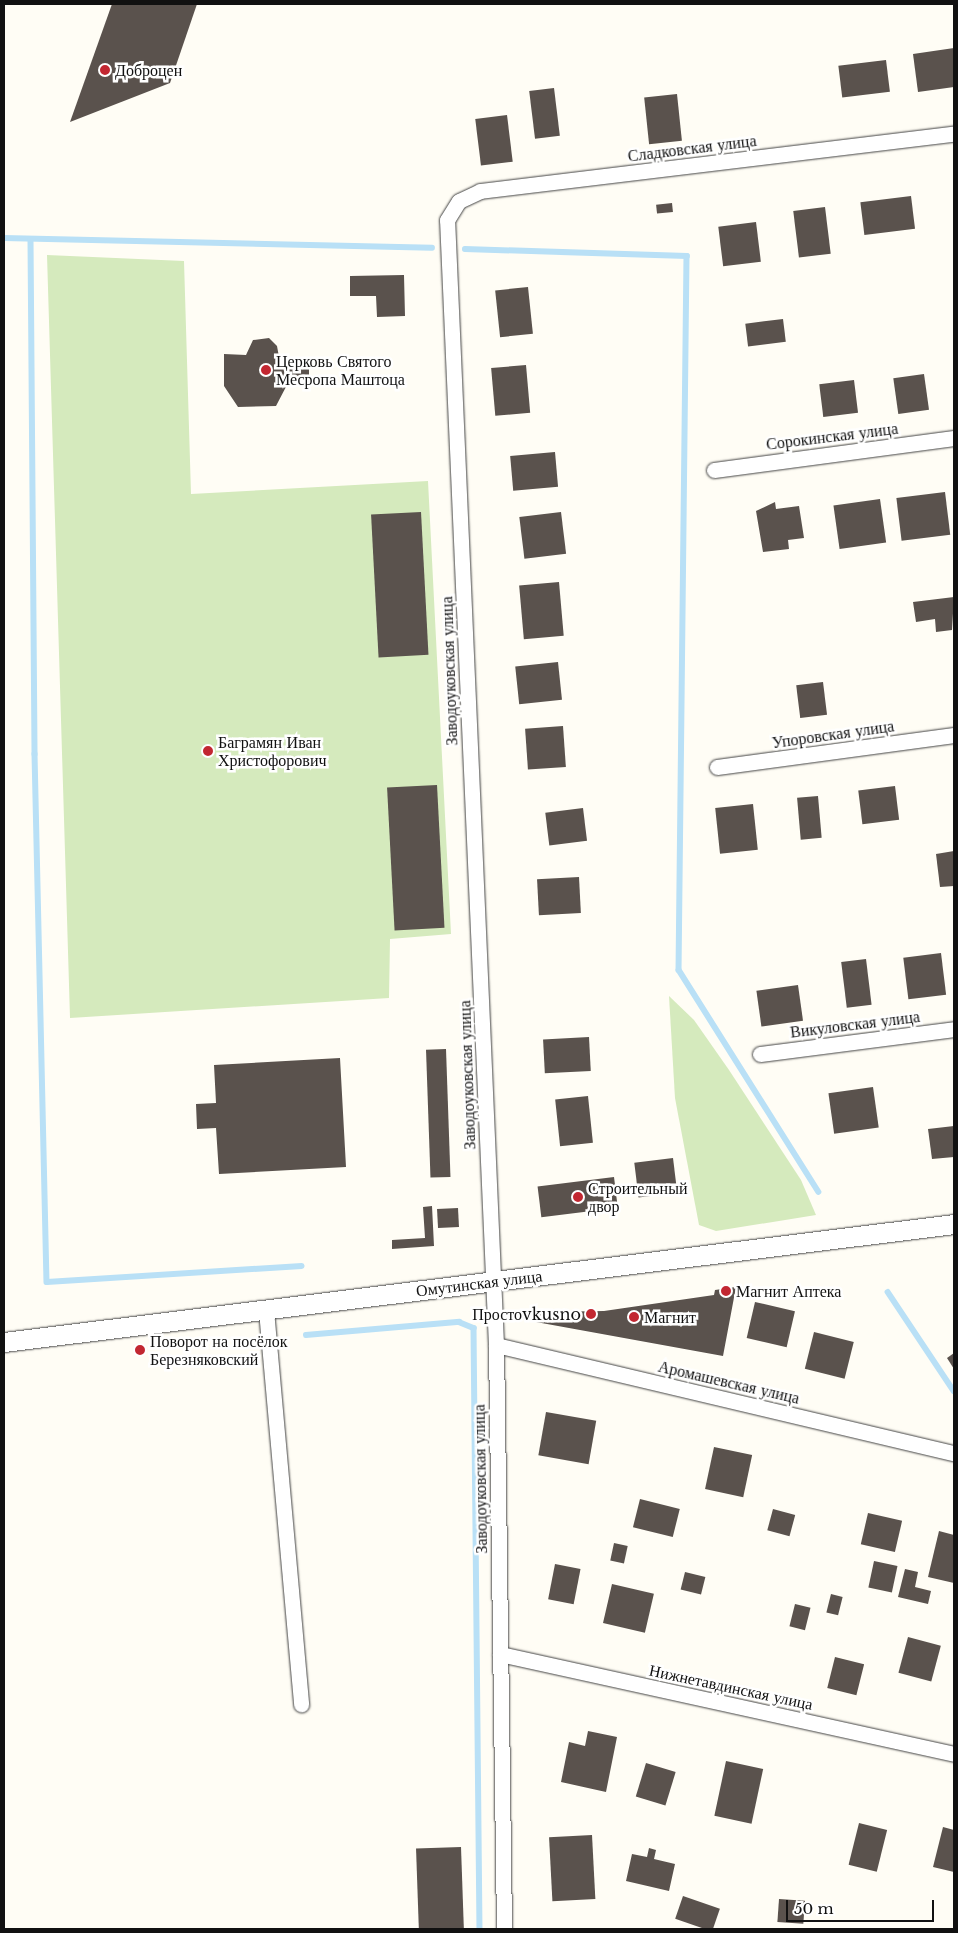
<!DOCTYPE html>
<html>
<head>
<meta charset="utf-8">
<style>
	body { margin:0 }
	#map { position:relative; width:958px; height:1933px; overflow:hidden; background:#fffdf5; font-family:"Libre Baskerville",serif }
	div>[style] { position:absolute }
	.green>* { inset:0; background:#d5eabd }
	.stream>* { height:5.5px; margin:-2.75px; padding:0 2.75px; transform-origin:2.75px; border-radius:2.75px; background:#b9e0f6 }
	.building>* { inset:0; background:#5a524d; transform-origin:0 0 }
	.roads { filter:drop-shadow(0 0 1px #444) drop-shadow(0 0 1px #444) }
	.minor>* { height:15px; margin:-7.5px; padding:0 7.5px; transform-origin:7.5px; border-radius:7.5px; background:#fff }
	.tertiary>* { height:19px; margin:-9.5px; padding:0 9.5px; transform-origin:9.5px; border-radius:9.5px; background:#fff }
	.dots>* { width:14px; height:14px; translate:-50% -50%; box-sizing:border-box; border:2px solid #fff; border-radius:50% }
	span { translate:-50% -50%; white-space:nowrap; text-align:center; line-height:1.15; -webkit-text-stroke:5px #fff; paint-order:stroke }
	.poi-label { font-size:16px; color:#111 }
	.left { translate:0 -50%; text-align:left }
	.right { translate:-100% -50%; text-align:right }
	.street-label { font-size:16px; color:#111 }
	.frame { position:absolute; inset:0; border:5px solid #111; pointer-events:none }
	.scale { position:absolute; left:786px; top:1900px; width:148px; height:22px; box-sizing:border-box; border:2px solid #111; border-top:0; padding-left:6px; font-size:15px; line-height:18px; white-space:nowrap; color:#111; -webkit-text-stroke:4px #fff; paint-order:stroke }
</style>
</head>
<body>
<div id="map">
	<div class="green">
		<div style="clip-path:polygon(47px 255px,184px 261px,191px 494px,428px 481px,451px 934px,390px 939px,389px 998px,70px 1018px)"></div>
		<div style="clip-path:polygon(669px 996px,694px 1020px,729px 1070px,801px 1180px,816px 1215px,716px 1231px,699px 1225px,675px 1098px)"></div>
	</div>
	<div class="stream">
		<div style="left:4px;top:238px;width:428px;rotate:1.3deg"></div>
		<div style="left:31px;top:240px;width:514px;rotate:89.55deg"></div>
		<div style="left:35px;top:754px;width:528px;rotate:88.7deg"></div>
		<div style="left:47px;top:1282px;width:255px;rotate:-3.6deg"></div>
		<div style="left:465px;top:249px;width:222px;rotate:1.8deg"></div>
		<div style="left:687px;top:256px;width:714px;rotate:90.64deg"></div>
		<div style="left:679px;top:970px;width:262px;rotate:57.8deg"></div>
		<div style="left:888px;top:1292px;width:119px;rotate:56.3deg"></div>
		<div style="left:306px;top:1335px;width:154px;rotate:-4.9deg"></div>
		<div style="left:459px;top:1322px;width:16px;rotate:22deg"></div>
		<div style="left:474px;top:1328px;width:601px;rotate:89.43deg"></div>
	</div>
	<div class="building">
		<div style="clip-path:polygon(112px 4px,197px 4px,170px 83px,70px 122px)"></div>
		<div style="clip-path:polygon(954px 48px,954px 87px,918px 92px,913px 54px)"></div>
		<div style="left:886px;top:60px;width:32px;height:48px;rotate:83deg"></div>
		<div style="left:554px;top:88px;width:48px;height:25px;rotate:83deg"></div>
		<div style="left:677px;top:94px;width:47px;height:33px;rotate:84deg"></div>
		<div style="left:507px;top:115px;width:47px;height:32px;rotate:83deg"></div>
		<div style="left:911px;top:196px;width:33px;height:51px;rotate:83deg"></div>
		<div style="left:672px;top:203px;width:9px;height:16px;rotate:84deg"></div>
		<div style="left:825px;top:207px;width:47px;height:32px;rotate:83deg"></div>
		<div style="left:756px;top:222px;width:40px;height:38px;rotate:83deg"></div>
		<div style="clip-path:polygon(404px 275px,405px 316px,377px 317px,376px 296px,350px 296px,350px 276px)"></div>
		<div style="left:528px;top:287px;width:47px;height:33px;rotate:84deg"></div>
		<div style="left:783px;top:319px;width:23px;height:38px;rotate:83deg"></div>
		<div style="clip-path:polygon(269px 338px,277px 346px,279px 357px,309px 357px,309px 383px,288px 383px,276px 406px,238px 407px,224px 386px,224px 354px,246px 355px,253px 340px)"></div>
		<div style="left:526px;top:365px;width:48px;height:35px;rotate:85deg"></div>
		<div style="left:924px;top:374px;width:36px;height:31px;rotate:82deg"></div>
		<div style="left:854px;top:380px;width:33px;height:35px;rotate:83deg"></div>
		<div style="left:555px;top:452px;width:35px;height:45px;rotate:85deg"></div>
		<div style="left:945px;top:492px;width:43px;height:49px;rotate:83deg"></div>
		<div style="left:880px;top:499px;width:44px;height:47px;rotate:82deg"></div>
		<div style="clip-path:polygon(775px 502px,776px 509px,799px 506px,804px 538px,788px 540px,789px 549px,763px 552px,756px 511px)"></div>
		<div style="left:421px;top:512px;width:143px;height:50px;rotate:87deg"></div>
		<div style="left:561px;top:512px;width:42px;height:42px;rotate:83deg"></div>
		<div style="left:559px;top:582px;width:54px;height:40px;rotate:85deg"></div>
		<div style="clip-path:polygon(954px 597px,952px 630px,936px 632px,935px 619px,916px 622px,913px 602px)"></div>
		<div style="left:558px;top:662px;width:38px;height:43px;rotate:84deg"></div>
		<div style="left:823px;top:682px;width:33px;height:27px;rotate:83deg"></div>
		<div style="left:563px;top:726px;width:41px;height:38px;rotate:86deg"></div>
		<div style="left:437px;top:785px;width:143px;height:50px;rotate:87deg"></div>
		<div style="left:895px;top:786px;width:34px;height:37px;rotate:83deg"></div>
		<div style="left:818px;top:796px;width:42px;height:21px;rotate:85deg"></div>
		<div style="left:753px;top:804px;width:46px;height:38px;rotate:84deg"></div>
		<div style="left:583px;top:808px;width:33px;height:38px;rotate:83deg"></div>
		<div style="clip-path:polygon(954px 851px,954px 886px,940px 887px,936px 854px)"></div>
		<div style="left:579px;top:877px;width:36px;height:42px;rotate:87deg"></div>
		<div style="left:941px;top:953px;width:42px;height:38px;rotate:83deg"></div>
		<div style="left:866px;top:959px;width:46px;height:25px;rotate:83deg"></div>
		<div style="left:798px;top:985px;width:36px;height:42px;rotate:82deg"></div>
		<div style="left:589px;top:1037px;width:34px;height:46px;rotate:87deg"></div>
		<div style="left:446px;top:1049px;width:128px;height:20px;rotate:88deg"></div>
		<div style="clip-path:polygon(340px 1058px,346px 1167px,219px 1174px,216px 1128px,197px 1129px,196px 1104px,216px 1103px,214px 1065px)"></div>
		<div style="left:873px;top:1087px;width:41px;height:45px;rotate:82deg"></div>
		<div style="left:588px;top:1096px;width:47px;height:33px;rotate:84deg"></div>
		<div style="clip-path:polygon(954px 1126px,954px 1157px,932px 1159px,928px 1129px)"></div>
		<div style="left:673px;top:1158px;width:35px;height:39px;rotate:83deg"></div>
		<div style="left:614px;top:1177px;width:31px;height:77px;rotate:83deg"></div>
		<div style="clip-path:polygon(432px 1206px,434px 1246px,392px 1249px,392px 1240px,425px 1238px,423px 1207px)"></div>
		<div style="left:458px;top:1208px;width:19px;height:21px;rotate:87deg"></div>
		<div style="clip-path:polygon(736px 1287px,723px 1356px,536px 1322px,538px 1312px,604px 1311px,714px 1295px,715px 1290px)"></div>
		<div style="left:755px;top:1302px;width:41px;height:37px;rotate:13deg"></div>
		<div style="left:814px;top:1332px;width:41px;height:38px;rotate:14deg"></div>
		<div style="clip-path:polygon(954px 1353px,954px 1369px,947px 1358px)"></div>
		<div style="left:546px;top:1412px;width:51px;height:44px;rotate:10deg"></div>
		<div style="left:714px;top:1447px;width:39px;height:43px;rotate:12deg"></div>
		<div style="left:640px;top:1499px;width:41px;height:29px;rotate:14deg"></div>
		<div style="left:773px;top:1509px;width:23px;height:22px;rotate:15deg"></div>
		<div style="left:868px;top:1513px;width:35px;height:32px;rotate:13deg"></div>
		<div style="clip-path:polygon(939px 1531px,954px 1535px,954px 1583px,928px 1577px)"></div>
		<div style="left:614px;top:1543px;width:14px;height:18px;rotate:12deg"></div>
		<div style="left:874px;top:1561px;width:24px;height:27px;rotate:12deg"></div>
		<div style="left:555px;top:1564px;width:26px;height:36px;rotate:11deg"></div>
		<div style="clip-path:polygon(905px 1569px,918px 1572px,915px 1587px,931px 1591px,928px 1604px,898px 1597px)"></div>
		<div style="left:685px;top:1572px;width:21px;height:18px;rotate:14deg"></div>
		<div style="left:612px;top:1584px;width:43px;height:40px;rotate:13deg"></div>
		<div style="left:831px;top:1594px;width:12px;height:19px;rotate:14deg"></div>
		<div style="left:795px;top:1604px;width:16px;height:23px;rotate:14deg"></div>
		<div style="left:908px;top:1637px;width:34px;height:37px;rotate:15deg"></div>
		<div style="left:835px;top:1657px;width:30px;height:32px;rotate:14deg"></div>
		<div style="clip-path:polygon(588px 1731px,617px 1737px,606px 1792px,561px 1782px,569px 1742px,585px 1746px)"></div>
		<div style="left:726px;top:1761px;width:38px;height:56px;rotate:12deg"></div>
		<div style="left:646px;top:1763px;width:31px;height:35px;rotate:17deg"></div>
		<div style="left:859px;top:1823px;width:29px;height:43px;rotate:14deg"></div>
		<div style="clip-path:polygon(943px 1827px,954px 1830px,954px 1872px,933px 1867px)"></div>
		<div style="left:592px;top:1835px;width:64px;height:43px;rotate:87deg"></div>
		<div style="left:461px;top:1847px;width:82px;height:45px;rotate:88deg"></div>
		<div style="clip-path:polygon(649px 1848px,656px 1850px,654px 1859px,675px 1864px,669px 1891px,626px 1881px,632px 1854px,647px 1857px)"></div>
		<div style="left:683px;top:1896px;width:39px;height:24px;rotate:19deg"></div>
		<div style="left:779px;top:1899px;width:26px;height:23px;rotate:4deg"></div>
	</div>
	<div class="roads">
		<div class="minor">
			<div style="left:714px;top:470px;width:242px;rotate:-7.6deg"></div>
			<div style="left:717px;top:767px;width:239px;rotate:-7.7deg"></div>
			<div style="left:760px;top:1054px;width:196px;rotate:-7.3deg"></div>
			<div style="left:266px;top:1310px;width:396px;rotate:84.9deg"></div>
			<div style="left:496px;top:1345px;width:471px;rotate:13.3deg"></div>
			<div style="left:500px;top:1654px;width:465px;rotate:12.4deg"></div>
			<div style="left:504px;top:1929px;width:584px;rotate:-90.78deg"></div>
			<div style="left:496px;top:1345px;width:1126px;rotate:-92.49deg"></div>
			<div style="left:447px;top:220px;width:22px;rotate:-58deg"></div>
			<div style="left:459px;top:201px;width:23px;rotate:-25deg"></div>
			<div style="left:480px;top:191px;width:477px;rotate:-6.9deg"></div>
		</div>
		<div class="tertiary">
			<div style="left:4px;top:1342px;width:957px;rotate:-7.08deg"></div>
		</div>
	</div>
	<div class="dots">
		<div style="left:105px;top:70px;background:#c22731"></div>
		<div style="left:266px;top:370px;background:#c22731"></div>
		<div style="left:208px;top:751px;background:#c22731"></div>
		<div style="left:578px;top:1197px;background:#c22731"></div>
		<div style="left:726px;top:1291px;background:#c22731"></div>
		<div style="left:591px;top:1314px;background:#c22731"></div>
		<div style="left:634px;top:1317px;background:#c22731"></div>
		<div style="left:140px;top:1350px;background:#c22731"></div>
	</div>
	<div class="poi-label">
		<span class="left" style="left:115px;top:70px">Доброцен</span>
		<span class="left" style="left:276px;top:370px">Церковь Святого<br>Месропа Маштоца</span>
		<span class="left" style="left:218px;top:751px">Баграмян Иван<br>Христофорович</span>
		<span class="left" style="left:588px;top:1197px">Строительный<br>двор</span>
		<span class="left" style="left:736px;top:1291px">Магнит Аптека</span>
		<span class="right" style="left:581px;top:1314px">Простоvkusno</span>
		<span class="left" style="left:644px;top:1317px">Магнит</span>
		<span class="left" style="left:150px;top:1350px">Поворот на посёлок<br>Березняковский</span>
	</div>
	<div class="street-label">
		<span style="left:692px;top:148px;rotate:-7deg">Сладковская улица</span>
		<span style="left:832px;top:436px;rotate:-7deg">Сорокинская улица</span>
		<span style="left:449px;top:671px;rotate:-92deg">Заводоуковская улица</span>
		<span style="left:833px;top:734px;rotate:-8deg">Упоровская улица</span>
		<span style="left:855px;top:1024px;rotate:-7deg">Викуловская улица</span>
		<span style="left:467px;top:1075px;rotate:-92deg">Заводоуковская улица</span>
		<span style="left:479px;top:1283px;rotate:-7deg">Омутинская улица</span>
		<span style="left:729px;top:1382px;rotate:13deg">Аромашевская улица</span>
		<span style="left:480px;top:1479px;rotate:-91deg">Заводоуковская улица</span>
		<span style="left:731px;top:1687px;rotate:12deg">Нижнетавдинская улица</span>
	</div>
	<div class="frame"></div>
	<div class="scale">50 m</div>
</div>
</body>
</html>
